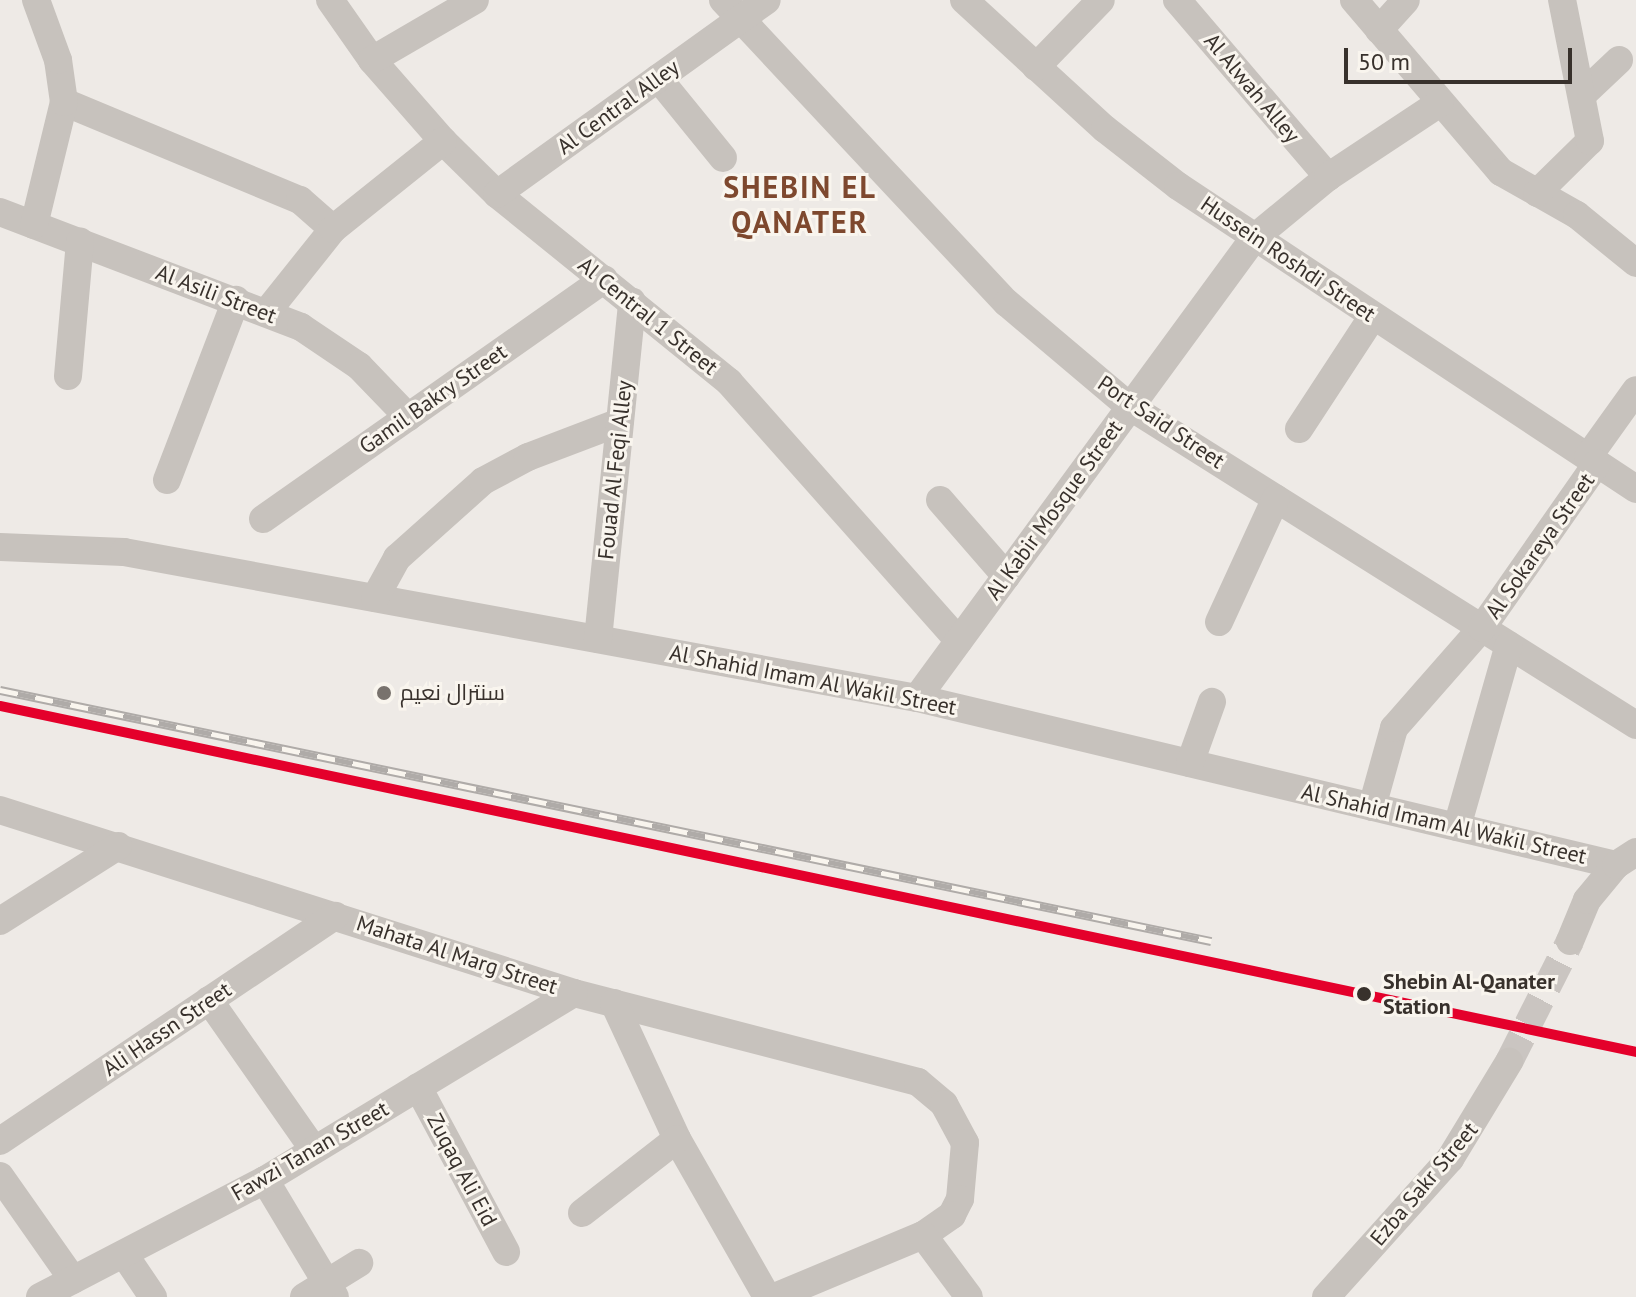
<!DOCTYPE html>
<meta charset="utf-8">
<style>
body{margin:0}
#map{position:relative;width:1636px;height:1297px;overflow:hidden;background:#eeeae6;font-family:"PT Sans",Cairo,sans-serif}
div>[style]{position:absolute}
.street-tunnel>*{height:28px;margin-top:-14px;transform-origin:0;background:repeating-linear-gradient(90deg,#cac5c1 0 28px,transparent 0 42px)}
.street>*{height:28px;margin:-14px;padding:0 14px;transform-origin:14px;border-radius:14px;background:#c7c2bd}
.rail>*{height:9px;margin-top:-4.5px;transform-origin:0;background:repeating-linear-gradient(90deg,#f9f5ee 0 18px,#afaba8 0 36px);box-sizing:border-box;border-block:2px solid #afaba8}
.rail-1>*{height:10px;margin:-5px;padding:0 5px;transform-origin:5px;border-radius:5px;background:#e4002b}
.dots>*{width:22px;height:22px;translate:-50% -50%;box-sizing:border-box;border:4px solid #f9f5ee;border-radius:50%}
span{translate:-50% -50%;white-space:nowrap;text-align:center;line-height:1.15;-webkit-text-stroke:6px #f9f5ee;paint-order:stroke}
.street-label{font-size:22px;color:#38312c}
.poi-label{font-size:22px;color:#38312c}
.left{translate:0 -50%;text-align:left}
.stop-label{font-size:22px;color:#38312c;font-weight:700}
.district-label{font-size:30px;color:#7e482e;font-weight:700;letter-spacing:2px}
.scale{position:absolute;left:1344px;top:48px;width:228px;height:36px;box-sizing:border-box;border:4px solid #38312c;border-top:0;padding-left:10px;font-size:24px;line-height:28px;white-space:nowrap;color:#38312c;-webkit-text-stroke:6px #f9f5ee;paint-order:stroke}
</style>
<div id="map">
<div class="street-tunnel">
<div style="left:1509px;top:1062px;width:136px;rotate:-63.2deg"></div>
</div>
<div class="street">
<div style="left:330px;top:0;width:73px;rotate:55deg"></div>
<div style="left:372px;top:60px;width:108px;rotate:48.8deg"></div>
<div style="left:443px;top:141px;width:76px;rotate:44.5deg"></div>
<div style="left:497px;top:194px;width:299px;rotate:39deg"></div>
<div style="left:729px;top:382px;width:346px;rotate:48.4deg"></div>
<div style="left:723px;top:0;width:415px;rotate:46.9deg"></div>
<div style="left:1007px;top:303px;width:160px;rotate:40.2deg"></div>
<div style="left:1129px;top:406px;width:599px;rotate:32.18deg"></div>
<div style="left:964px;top:0;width:191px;rotate:42.5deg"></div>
<div style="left:1105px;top:129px;width:93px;rotate:38deg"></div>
<div style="left:1178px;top:186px;width:549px;rotate:33.49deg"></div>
<div style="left:1177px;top:0;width:233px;rotate:49.5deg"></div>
<div style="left:1354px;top:0;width:226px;rotate:49.5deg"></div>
<div style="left:1501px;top:172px;width:87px;rotate:29.5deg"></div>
<div style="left:1577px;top:215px;width:76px;rotate:39.1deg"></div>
<div style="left:1379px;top:30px;width:40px;rotate:-48deg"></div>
<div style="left:372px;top:60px;width:119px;rotate:-30.2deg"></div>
<div style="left:1036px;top:67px;width:93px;rotate:-45.9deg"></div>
<div style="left:658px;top:78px;width:103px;rotate:50.9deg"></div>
<div style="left:1582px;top:95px;width:51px;rotate:-43.4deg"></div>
<div style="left:64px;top:102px;width:256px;rotate:22.6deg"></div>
<div style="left:300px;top:200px;width:44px;rotate:41.3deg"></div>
<div style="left:1537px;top:193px;width:74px;rotate:-44.5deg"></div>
<div style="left:1590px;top:141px;width:144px;rotate:-101.2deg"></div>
<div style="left:497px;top:194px;width:332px;rotate:-35.7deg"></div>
<div style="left:0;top:212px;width:322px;rotate:20.9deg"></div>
<div style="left:301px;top:327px;width:70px;rotate:33.9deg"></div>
<div style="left:359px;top:366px;width:71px;rotate:46.1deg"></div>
<div style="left:34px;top:225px;width:127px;rotate:-76.3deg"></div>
<div style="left:64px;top:102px;width:42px;rotate:-98.1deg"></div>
<div style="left:58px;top:60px;width:64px;rotate:-110.1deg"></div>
<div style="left:266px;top:313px;width:107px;rotate:-51.4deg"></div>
<div style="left:333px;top:229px;width:141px;rotate:-38.7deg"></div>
<div style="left:68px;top:376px;width:135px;rotate:-84.9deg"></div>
<div style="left:1299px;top:429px;width:135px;rotate:-56.8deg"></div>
<div style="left:1588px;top:457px;width:82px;rotate:-54.4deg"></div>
<div style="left:167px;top:480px;width:193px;rotate:-69deg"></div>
<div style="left:940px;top:500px;width:101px;rotate:49deg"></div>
<div style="left:263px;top:519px;width:417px;rotate:-35.1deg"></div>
<div style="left:0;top:547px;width:124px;rotate:2.3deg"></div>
<div style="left:124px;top:552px;width:806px;rotate:10.43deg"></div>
<div style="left:917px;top:698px;width:719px;rotate:13.44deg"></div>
<div style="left:375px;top:598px;width:46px;rotate:-61.2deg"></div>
<div style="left:397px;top:558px;width:115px;rotate:-41.8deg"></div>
<div style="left:483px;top:481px;width:51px;rotate:-28.1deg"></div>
<div style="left:528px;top:457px;width:98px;rotate:-20.8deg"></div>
<div style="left:1219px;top:622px;width:136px;rotate:-65.3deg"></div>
<div style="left:598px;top:639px;width:339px;rotate:-84.2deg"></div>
<div style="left:917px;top:698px;width:570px;rotate:-53.77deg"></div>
<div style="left:1254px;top:238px;width:96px;rotate:-39.5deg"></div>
<div style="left:1328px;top:177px;width:134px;rotate:-33.5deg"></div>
<div style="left:1190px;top:763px;width:65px;rotate:-70.2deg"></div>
<div style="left:1372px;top:807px;width:82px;rotate:-74.4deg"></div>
<div style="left:1394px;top:728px;width:133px;rotate:-48.7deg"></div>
<div style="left:1482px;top:628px;width:201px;rotate:-55.1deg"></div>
<div style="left:0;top:810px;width:602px;rotate:17.68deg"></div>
<div style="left:574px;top:993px;width:355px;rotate:14.5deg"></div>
<div style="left:918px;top:1082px;width:34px;rotate:40deg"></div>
<div style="left:944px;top:1104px;width:44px;rotate:61.7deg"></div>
<div style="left:965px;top:1143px;width:56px;rotate:95.1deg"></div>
<div style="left:960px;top:1199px;width:18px;rotate:117deg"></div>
<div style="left:952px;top:1215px;width:35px;rotate:145deg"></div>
<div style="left:923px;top:1235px;width:160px;rotate:157.3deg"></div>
<div style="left:1457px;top:827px;width:189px;rotate:-74.1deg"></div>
<div style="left:0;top:921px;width:140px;rotate:-32.4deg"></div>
<div style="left:1570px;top:941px;width:44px;rotate:-67.5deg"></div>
<div style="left:1587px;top:900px;width:45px;rotate:-50.4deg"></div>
<div style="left:1616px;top:865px;width:24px;rotate:-33deg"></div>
<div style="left:209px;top:1000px;width:183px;rotate:55deg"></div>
<div style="left:614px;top:1003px;width:150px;rotate:65.1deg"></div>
<div style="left:677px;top:1139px;width:182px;rotate:60.3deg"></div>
<div style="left:418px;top:1087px;width:187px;rotate:61.9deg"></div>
<div style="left:0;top:1141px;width:404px;rotate:-33.9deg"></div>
<div style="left:0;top:1176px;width:127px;rotate:54.9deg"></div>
<div style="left:265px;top:1180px;width:136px;rotate:59.1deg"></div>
<div style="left:582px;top:1213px;width:120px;rotate:-37.9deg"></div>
<div style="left:923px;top:1235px;width:77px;rotate:53.4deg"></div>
<div style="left:124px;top:1254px;width:52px;rotate:56deg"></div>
<div style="left:40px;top:1297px;width:254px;rotate:-27.5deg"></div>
<div style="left:265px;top:1180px;width:361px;rotate:-31.2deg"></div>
<div style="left:304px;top:1297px;width:65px;rotate:-31.7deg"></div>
<div style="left:1326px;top:1297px;width:186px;rotate:-48.1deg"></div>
<div style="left:1450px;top:1159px;width:114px;rotate:-58.7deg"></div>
</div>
<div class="rail">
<div style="left:0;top:690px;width:1237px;rotate:11.71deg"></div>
</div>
<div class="rail-1">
<div style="left:0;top:706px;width:1672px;rotate:11.94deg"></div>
</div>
<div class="dots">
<div style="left:384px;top:693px;background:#78726d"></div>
<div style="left:1364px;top:994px;background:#38312c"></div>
</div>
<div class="street-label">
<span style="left:1252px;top:88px;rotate:50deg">Al Alwah Alley</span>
<span style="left:618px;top:107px;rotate:-36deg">Al Central Alley</span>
<span style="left:1288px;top:259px;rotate:34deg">Hussein Roshdi Street</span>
<span style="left:216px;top:294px;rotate:21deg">Al Asili Street</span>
<span style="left:648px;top:316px;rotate:39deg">Al Central 1 Street</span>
<span style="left:433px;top:399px;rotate:-35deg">Gamil Bakry Street</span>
<span style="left:1161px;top:422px;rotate:34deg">Port Said Street</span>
<span style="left:615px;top:470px;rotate:-84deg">Fouad Al Feqi Alley</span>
<span style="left:1054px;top:510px;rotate:-54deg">Al Kabir Mosque Street</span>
<span style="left:1540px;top:546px;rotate:-55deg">Al Sokareya Street</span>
<span style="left:813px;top:680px;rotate:11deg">Al Shahid Imam Al Wakil Street</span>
<span style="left:1444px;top:824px;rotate:13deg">Al Shahid Imam Al Wakil Street</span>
<span style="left:457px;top:955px;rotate:18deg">Mahata Al Marg Street</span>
<span style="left:167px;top:1029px;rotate:-34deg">Ali Hassn Street</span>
<span style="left:310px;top:1151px;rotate:-30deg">Fawzi Tanan Street</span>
<span style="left:462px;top:1170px;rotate:62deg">Zuqaq Ali Eid</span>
<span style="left:1424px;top:1184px;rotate:-50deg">Ezba Sakr Street</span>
</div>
<div class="poi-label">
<span class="left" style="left:400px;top:693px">سنترال نعيم</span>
</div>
<div class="stop-label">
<span class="left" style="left:1383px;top:994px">Shebin Al-Qanater<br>Station</span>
</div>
<div class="district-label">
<span style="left:800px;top:204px">SHEBIN EL<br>QANATER</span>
</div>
<div class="scale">50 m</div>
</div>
